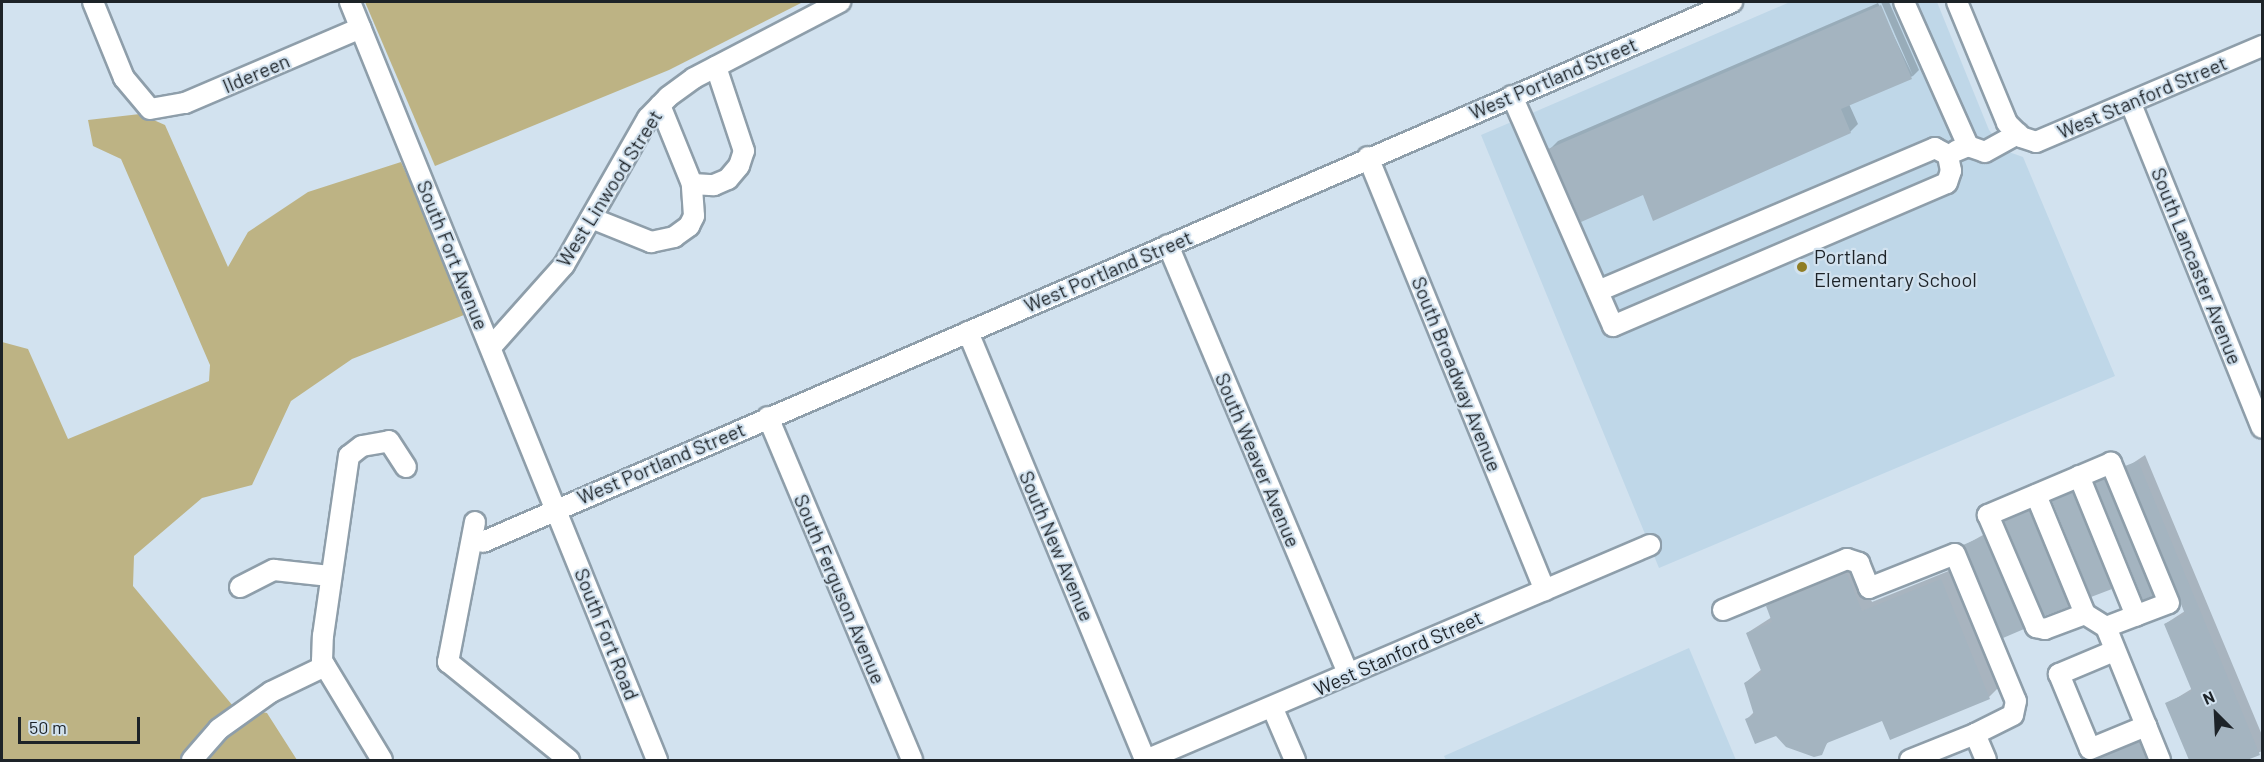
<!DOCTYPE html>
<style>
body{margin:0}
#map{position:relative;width:2264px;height:762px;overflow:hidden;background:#d2e2ef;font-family:Barlow,sans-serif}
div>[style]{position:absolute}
.built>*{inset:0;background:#bfd7e8}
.green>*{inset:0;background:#bdb384}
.shadow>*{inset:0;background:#0003}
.building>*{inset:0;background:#a4b4c0}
.roads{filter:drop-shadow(2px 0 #8e9eaa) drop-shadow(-2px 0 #8e9eaa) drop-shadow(0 2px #8e9eaa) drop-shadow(0 -2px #8e9eaa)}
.minor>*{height:20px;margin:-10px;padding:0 10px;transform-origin:10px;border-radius:10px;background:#fff}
.dots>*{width:16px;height:16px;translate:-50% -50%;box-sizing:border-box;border:3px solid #d2e2ef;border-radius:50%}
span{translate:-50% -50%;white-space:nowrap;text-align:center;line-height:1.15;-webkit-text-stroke:4.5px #d2e2ef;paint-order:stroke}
.street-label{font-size:20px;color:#1d2328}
.poi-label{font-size:20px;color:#1d2328}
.left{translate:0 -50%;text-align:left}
.frame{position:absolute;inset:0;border:3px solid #1d2328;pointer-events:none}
.north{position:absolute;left:2186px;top:684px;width:60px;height:60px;-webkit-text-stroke:4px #d2e2ef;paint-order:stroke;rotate:336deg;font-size:16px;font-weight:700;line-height:24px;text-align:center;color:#1d2328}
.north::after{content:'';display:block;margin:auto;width:21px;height:27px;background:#1d2328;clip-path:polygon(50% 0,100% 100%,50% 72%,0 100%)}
.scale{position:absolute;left:18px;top:717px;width:122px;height:27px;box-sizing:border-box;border:3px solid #1d2328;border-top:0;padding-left:8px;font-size:18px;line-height:21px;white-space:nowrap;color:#1d2328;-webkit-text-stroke:4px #d2e2ef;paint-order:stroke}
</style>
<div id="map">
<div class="built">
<div style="clip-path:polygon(1790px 2px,1937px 2px,1989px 130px,2006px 151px,2023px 157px,2115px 376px,1659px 568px,1481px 135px)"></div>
<div style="clip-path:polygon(1689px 648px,1736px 760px,1446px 760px,1444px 756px)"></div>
</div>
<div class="green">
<div style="clip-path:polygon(365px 2px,803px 2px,669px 70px,435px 166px)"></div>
<div style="clip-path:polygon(140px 114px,165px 125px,228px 267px,248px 232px,308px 192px,401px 162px,469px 313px,352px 359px,291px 401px,252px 485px,202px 498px,134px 556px,133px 586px,233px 706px,267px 713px,297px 760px,2px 760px,2px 342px,28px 349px,68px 439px,209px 381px,210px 365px,121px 159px,93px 146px,88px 120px)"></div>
</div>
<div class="shadow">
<div style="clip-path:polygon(1881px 2px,1889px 2px,1919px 70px,1913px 76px)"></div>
<div style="clip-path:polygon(1878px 3px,1913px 76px,1849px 104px,1858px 124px,1850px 132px,1643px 193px,1550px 149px,1558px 141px)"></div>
<div style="clip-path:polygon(2145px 455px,2262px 735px,2262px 751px,2244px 760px,2191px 760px,2167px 704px,2193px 688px,2165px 624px,2185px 611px,2127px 467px)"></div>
<div style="clip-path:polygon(2112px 472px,2160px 587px,2152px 595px,2097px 483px)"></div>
<div style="clip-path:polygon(2080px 486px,2119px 580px,2111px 587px,2053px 502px)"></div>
<div style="clip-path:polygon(2037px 504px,2076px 598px,2068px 606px,2006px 522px)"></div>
<div style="clip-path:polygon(1992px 530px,2030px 620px,2023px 628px,1965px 545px)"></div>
<div style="clip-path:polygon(1857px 565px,1872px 602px,1951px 570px,1999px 687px,1989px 697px,1883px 719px,1830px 740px,1817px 755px,1747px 719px,1754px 712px,1745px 683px,1762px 669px,1747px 633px,1772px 617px,1767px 606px,1777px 596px)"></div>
<div style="clip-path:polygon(2149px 733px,2160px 760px,2091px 760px,2097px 754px)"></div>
</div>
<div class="building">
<div style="clip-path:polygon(1881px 5px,1912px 79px,1841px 109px,1851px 133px,1653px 221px,1643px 195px,1581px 222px,1548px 149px)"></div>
<div style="clip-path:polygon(2138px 461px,2260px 755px,2247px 760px,2189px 760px,2165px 703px,2192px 691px,2164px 624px,2185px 614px,2125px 466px)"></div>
<div style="clip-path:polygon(2105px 479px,2153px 596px,2143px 600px,2095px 483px)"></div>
<div style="clip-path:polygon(2073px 492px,2112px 589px,2091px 597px,2052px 501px)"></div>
<div style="clip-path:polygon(2029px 511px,2069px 607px,2044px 616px,2004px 521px)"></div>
<div style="clip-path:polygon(1984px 536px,2024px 629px,2003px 638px,1963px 545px)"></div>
<div style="clip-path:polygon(1847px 574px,1862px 611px,1941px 579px,1990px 699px,1890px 740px,1882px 721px,1827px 743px,1822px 755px,1814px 757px,1786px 747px,1776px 736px,1755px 744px,1745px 719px,1754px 715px,1744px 683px,1762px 673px,1746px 633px,1772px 622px,1766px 606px)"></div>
<div style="clip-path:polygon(2139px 742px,2146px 760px,2095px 760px)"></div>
</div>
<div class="roads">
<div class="minor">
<div style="left:93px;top:2px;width:82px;rotate:67.8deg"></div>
<div style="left:124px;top:78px;width:40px;rotate:50deg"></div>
<div style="left:150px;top:109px;width:36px;rotate:-10deg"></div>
<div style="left:185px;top:103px;width:191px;rotate:-23.1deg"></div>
<div style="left:350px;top:2px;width:818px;rotate:67.95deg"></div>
<div style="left:1904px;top:2px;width:158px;rotate:66deg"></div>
<div style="left:1957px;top:2px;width:131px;rotate:67.5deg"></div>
<div style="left:2007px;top:123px;width:20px;rotate:45deg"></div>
<div style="left:2021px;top:137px;width:16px;rotate:18deg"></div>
<div style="left:2036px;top:142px;width:246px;rotate:-23deg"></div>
<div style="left:1512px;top:96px;width:251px;rotate:66.3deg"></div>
<div style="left:1613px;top:326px;width:363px;rotate:-23.2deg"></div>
<div style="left:1947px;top:183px;width:13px;rotate:-72deg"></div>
<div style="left:1951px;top:171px;width:16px;rotate:-101deg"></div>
<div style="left:1948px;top:155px;width:15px;rotate:-152deg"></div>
<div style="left:1935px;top:148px;width:366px;rotate:157deg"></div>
<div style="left:2131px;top:104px;width:349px;rotate:68deg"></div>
<div style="left:1956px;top:151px;width:13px;rotate:-23deg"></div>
<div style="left:1968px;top:146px;width:18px;rotate:19deg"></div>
<div style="left:1985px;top:152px;width:38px;rotate:-29deg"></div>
<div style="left:1368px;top:157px;width:468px;rotate:67.8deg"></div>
<div style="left:692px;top:184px;width:22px;rotate:3deg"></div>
<div style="left:714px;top:185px;width:15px;rotate:-23deg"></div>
<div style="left:728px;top:179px;width:17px;rotate:-50deg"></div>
<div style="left:739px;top:166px;width:16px;rotate:-72deg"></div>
<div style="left:744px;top:151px;width:89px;rotate:-108.4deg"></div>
<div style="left:591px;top:218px;width:65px;rotate:21.8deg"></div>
<div style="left:651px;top:242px;width:24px;rotate:-12deg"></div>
<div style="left:674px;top:237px;width:19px;rotate:-36deg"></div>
<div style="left:689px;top:226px;width:11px;rotate:-63deg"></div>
<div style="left:694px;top:216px;width:32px;rotate:-94deg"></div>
<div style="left:692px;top:184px;width:85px;rotate:-112.1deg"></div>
<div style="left:1168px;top:245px;width:465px;rotate:67.2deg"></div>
<div style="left:968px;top:332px;width:463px;rotate:67.5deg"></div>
<div style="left:491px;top:347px;width:110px;rotate:-48.3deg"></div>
<div style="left:564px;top:265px;width:169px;rotate:-60.3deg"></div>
<div style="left:648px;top:118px;width:29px;rotate:-46deg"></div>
<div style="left:668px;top:97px;width:32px;rotate:-36deg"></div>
<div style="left:694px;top:78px;width:165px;rotate:-27.5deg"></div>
<div style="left:768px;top:417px;width:372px;rotate:67.2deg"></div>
<div style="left:2079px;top:476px;width:151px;rotate:67.8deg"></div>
<div style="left:2036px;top:495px;width:129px;rotate:67.6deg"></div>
<div style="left:475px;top:522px;width:143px;rotate:100.9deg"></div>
<div style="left:448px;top:662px;width:156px;rotate:39deg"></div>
<div style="left:483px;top:542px;width:1361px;rotate:-23.38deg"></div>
<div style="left:240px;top:587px;width:38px;rotate:-27deg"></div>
<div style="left:274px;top:570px;width:56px;rotate:6.1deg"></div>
<div style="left:1723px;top:610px;width:134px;rotate:-22.4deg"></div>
<div style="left:1847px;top:559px;width:13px;rotate:18deg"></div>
<div style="left:1859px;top:563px;width:27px;rotate:68deg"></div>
<div style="left:1869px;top:588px;width:92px;rotate:-21.6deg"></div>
<div style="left:1955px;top:554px;width:159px;rotate:67.5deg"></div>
<div style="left:2016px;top:701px;width:14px;rotate:102deg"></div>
<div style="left:2013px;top:715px;width:42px;rotate:153.4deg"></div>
<div style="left:2106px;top:627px;width:67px;rotate:-20.9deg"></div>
<div style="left:2169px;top:603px;width:152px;rotate:-112.5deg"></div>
<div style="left:2111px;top:463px;width:134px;rotate:157.1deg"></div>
<div style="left:1988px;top:515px;width:122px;rotate:66.8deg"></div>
<div style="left:2036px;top:627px;width:9px;rotate:13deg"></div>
<div style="left:2045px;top:629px;width:43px;rotate:-20.6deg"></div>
<div style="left:2085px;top:614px;width:25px;rotate:32deg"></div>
<div style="left:2106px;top:627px;width:144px;rotate:67.9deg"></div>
<div style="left:2114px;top:651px;width:60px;rotate:157.3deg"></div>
<div style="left:2059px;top:674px;width:81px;rotate:67.5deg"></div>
<div style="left:2090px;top:749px;width:61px;rotate:-22.3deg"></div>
<div style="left:1273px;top:709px;width:56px;rotate:66.7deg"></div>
<div style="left:192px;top:760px;width:41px;rotate:-48.9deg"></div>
<div style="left:219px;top:729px;width:64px;rotate:-35.4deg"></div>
<div style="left:271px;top:692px;width:60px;rotate:-25.7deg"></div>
<div style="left:382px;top:760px;width:116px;rotate:-121.2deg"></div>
<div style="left:322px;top:661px;width:25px;rotate:-88deg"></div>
<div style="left:323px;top:636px;width:182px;rotate:-81.8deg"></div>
<div style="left:349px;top:456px;width:16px;rotate:-38deg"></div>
<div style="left:362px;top:446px;width:27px;rotate:-10deg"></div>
<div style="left:389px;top:441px;width:31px;rotate:57deg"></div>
<div style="left:1146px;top:760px;width:548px;rotate:-23.1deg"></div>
<div style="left:1910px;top:760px;width:70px;rotate:-21.8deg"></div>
<div style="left:1975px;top:734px;width:28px;rotate:67deg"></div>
</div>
</div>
<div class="dots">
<div style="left:1802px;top:267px;background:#907d24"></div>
</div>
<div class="street-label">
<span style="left:256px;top:73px;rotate:-23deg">Ildereen</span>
<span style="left:1553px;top:78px;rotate:-23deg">West Portland Street</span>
<span style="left:2142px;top:97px;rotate:-23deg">West Stanford Street</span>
<span style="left:609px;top:188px;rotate:-58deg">West Linwood Street</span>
<span style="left:453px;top:255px;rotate:68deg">South Fort Avenue</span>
<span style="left:2197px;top:266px;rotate:68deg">South Lancaster Avenue</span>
<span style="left:1108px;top:271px;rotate:-23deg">West Portland Street</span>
<span style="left:1457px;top:374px;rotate:68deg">South Broadway Avenue</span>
<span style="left:1258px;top:460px;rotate:67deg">South Weaver Avenue</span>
<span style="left:661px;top:463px;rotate:-23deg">West Portland Street</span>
<span style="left:1057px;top:546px;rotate:67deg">South New Avenue</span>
<span style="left:840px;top:589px;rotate:67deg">South Ferguson Avenue</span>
<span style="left:607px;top:634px;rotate:68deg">South Fort Road</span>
<span style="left:1398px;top:653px;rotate:-24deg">West Stanford Street</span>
</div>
<div class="poi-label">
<span class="left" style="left:1814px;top:268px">Portland<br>Elementary School</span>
</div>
<div class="frame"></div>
<div class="north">N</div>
<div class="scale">50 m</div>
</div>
